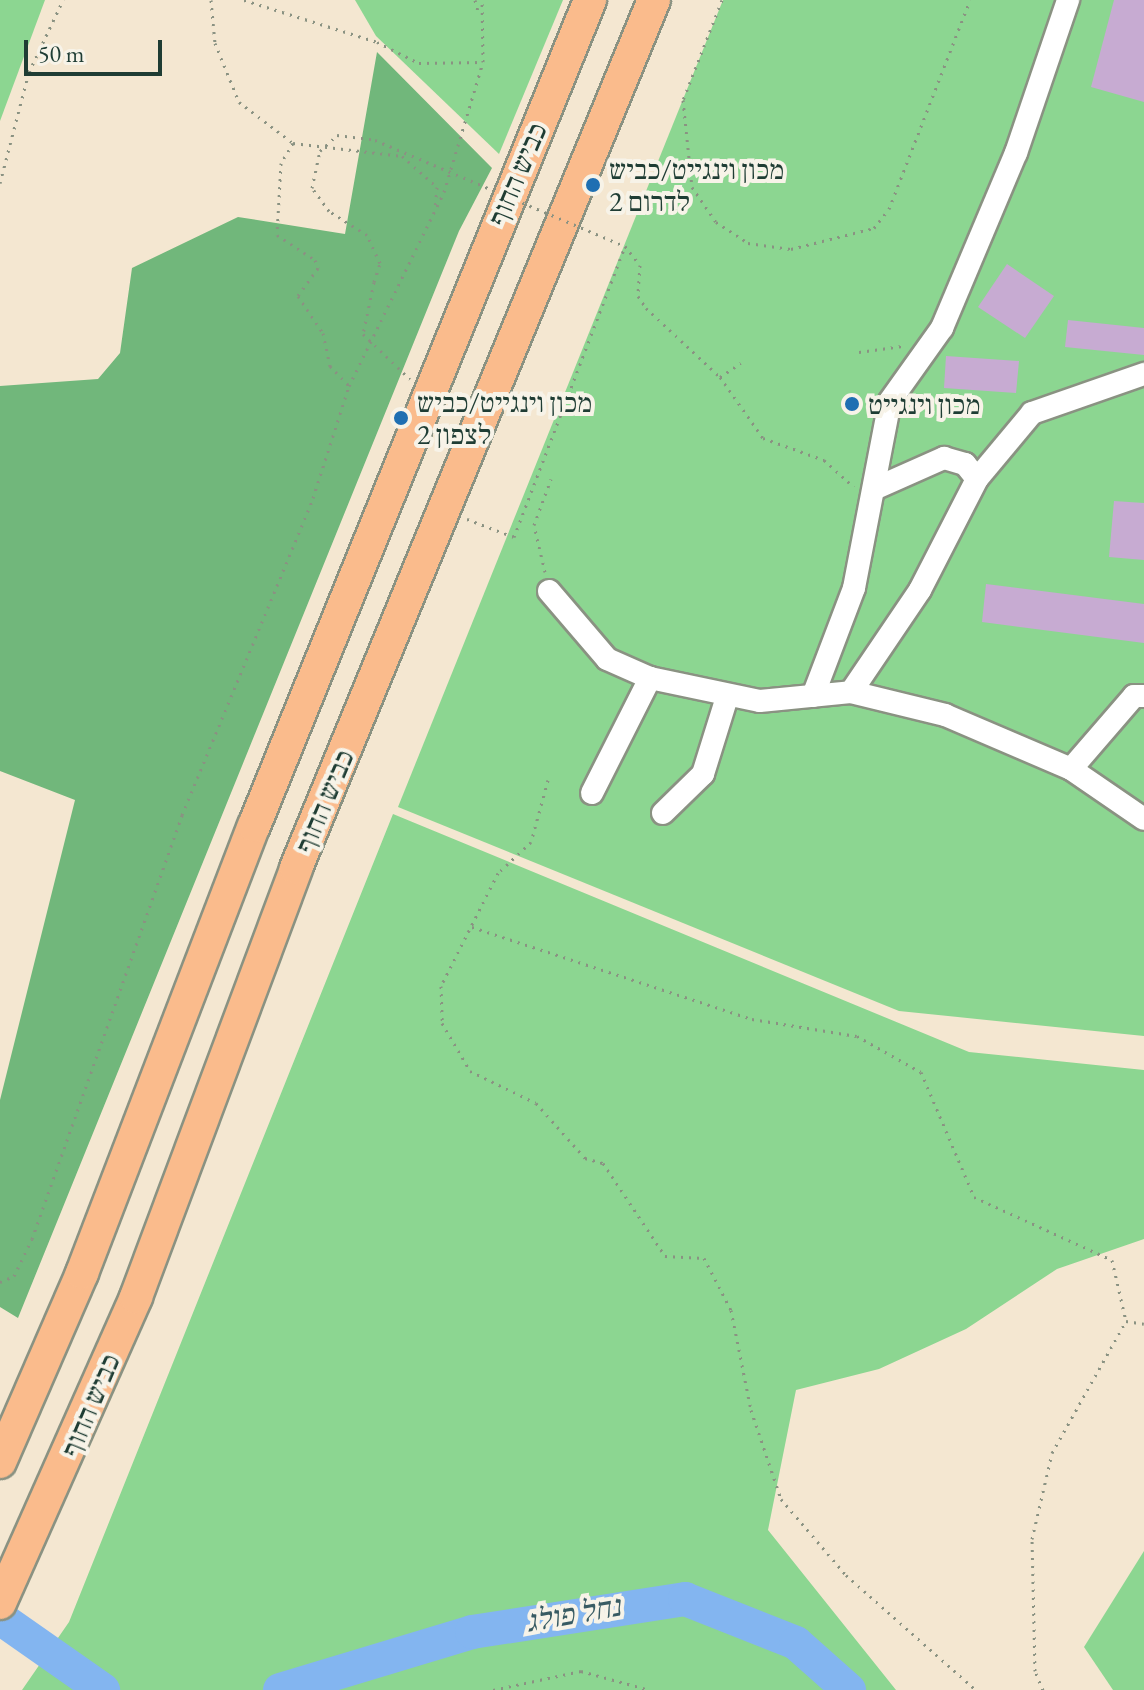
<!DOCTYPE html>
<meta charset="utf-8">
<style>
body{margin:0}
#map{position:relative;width:1144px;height:1690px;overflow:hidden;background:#f4e7d1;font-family:"EB Garamond","Frank Ruhl Libre",serif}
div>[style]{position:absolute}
.green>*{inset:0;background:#8cd691}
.forest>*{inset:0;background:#71b77b}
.river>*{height:34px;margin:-17px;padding:0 17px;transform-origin:17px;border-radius:17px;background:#83b5f0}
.building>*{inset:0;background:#c7abd2}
.path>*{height:3px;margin-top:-1.5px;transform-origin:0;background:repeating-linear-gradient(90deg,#8a9282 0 2px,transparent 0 8px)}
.roads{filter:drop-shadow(2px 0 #8a9282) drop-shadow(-2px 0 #8a9282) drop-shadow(0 2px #8a9282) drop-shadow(0 -2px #8a9282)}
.minor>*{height:22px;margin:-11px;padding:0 11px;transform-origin:11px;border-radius:11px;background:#fff}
.highway>*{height:32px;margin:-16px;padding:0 16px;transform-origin:16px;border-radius:16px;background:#fabb8c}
.path-bridge>*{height:3px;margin-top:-1.5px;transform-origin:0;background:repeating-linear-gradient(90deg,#8a9282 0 2px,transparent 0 8px)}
.dots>*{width:22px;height:22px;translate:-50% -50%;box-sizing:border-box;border:4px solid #f7f3e8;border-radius:50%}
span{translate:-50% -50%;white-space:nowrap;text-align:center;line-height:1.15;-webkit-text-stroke:8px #f7f3e8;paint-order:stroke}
.poi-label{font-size:28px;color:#1f3d34}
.left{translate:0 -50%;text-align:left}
.street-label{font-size:28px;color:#1f3d34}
.water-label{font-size:30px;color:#385b63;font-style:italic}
.scale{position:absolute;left:24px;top:40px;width:138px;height:36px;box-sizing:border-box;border:4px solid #1f3d34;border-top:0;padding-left:10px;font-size:24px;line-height:28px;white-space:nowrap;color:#1f3d34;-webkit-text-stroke:6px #f7f3e8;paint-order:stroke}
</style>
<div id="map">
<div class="green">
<div style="clip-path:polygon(0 0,45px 0,0 121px)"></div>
<div style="clip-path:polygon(355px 0,563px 0,499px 154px,376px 36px)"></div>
<div style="clip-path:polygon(723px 0,1144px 0,1144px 1036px,899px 1011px,398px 807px)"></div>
<div style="clip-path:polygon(393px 814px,969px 1052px,1144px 1070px,1144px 1239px,1057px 1269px,966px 1329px,879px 1369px,796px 1390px,768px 1530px,896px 1690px,22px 1690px,69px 1622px)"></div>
<div style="clip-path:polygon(1144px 1551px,1144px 1690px,1113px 1690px,1084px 1647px)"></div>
</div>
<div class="forest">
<div style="clip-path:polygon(377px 52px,492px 168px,459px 231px,18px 1318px,0 1307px,0 1100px,75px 800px,0 771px,0 386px,98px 379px,120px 353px,132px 268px,238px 217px,345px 234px)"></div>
</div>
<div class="river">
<div style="left:0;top:1618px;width:126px;rotate:35deg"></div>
<div style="left:280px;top:1690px;width:201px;rotate:-16.8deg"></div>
<div style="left:472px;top:1632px;width:216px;rotate:-8.8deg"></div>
<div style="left:685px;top:1599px;width:119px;rotate:21.6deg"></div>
<div style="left:796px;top:1643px;width:71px;rotate:41.6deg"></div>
</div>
<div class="building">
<div style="clip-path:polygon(1114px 0,1144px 0,1144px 102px,1091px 87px)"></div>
<div style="clip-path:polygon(1007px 264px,1054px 296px,1025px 338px,978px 307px)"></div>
<div style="clip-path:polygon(1068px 320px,1144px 328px,1144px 355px,1065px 347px)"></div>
<div style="clip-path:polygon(946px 356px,1019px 361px,1016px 393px,944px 388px)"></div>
<div style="clip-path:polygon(1114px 501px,1144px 503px,1144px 560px,1109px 557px)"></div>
<div style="clip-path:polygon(986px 584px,1144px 604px,1144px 643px,982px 622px)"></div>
</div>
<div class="path">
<div style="left:211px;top:0;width:43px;rotate:84.7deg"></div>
<div style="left:215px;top:43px;width:64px;rotate:67.9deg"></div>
<div style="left:239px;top:102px;width:68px;rotate:37.2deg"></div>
<div style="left:293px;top:143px;width:23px;rotate:121deg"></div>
<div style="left:281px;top:163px;width:72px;rotate:93.2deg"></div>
<div style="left:277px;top:235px;width:45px;rotate:33.3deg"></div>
<div style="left:315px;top:260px;width:9px;rotate:69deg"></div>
<div style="left:318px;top:268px;width:34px;rotate:126deg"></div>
<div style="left:298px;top:296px;width:45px;rotate:56deg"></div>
<div style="left:323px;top:333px;width:34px;rotate:78deg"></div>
<div style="left:330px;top:366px;width:28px;rotate:46deg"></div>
<div style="left:244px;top:0;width:139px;rotate:17.5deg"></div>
<div style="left:377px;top:42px;width:47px;rotate:26.6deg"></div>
<div style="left:419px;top:63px;width:64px;rotate:-0.9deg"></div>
<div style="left:475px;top:0;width:11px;rotate:75deg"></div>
<div style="left:722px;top:0;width:107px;rotate:111.3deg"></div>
<div style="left:683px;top:100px;width:87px;rotate:84.1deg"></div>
<div style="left:692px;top:187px;width:42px;rotate:55.6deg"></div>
<div style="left:716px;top:222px;width:38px;rotate:33deg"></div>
<div style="left:748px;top:243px;width:43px;rotate:7.9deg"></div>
<div style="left:791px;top:249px;width:86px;rotate:-14.2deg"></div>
<div style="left:874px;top:228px;width:24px;rotate:-52deg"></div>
<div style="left:889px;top:209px;width:224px;rotate:-68.8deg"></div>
<div style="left:293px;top:143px;width:110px;rotate:6.8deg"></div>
<div style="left:402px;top:156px;width:47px;rotate:41.5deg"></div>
<div style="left:437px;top:187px;width:22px;rotate:95deg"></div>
<div style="left:0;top:183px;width:115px;rotate:-75.4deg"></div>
<div style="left:29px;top:72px;width:80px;rotate:-64.7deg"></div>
<div style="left:374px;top:282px;width:53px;rotate:101.9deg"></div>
<div style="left:363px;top:334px;width:65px;rotate:43.8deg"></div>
<div style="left:859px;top:352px;width:44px;rotate:-7.8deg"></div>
<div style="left:720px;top:377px;width:75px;rotate:54.8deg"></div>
<div style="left:763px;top:438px;width:65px;rotate:19.8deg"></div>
<div style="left:824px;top:460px;width:40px;rotate:42deg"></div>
<div style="left:467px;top:519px;width:50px;rotate:21deg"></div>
<div style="left:514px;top:537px;width:311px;rotate:-69.1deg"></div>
<div style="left:625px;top:246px;width:24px;rotate:52deg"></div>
<div style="left:640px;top:265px;width:31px;rotate:94deg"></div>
<div style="left:638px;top:296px;width:14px;rotate:56deg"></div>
<div style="left:646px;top:308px;width:101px;rotate:43deg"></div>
<div style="left:720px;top:377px;width:25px;rotate:-34deg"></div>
<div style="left:545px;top:572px;width:48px;rotate:-103.2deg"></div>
<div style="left:534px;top:525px;width:49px;rotate:-69.7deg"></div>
<div style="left:548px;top:780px;width:64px;rotate:105.3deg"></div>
<div style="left:531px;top:842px;width:45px;rotate:136.8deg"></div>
<div style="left:498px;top:873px;width:127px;rotate:116.8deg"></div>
<div style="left:441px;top:986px;width:37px;rotate:88deg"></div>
<div style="left:442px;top:1023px;width:56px;rotate:59.7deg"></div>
<div style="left:470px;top:1071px;width:73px;rotate:25.9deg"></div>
<div style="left:536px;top:1103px;width:74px;rotate:48.3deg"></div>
<div style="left:585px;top:1158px;width:19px;rotate:16deg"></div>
<div style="left:603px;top:1163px;width:112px;rotate:56.3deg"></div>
<div style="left:665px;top:1256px;width:39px;rotate:3deg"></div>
<div style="left:704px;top:1258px;width:59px;rotate:62.6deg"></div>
<div style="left:731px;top:1310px;width:102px;rotate:78.7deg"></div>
<div style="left:751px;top:1410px;width:94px;rotate:71.4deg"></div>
<div style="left:781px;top:1499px;width:100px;rotate:49.5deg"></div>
<div style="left:846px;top:1575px;width:174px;rotate:41.5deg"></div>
<div style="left:472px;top:927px;width:295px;rotate:18.2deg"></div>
<div style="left:752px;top:1019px;width:106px;rotate:9.2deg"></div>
<div style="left:857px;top:1036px;width:73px;rotate:29.4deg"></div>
<div style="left:921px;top:1072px;width:136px;rotate:67deg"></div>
<div style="left:974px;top:1197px;width:152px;rotate:24.5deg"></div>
<div style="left:1112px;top:1260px;width:63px;rotate:77.1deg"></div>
<div style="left:1126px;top:1321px;width:18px;rotate:9deg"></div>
<div style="left:0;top:1282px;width:15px;rotate:-23deg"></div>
<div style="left:14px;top:1276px;width:41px;rotate:-64.1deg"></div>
<div style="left:32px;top:1239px;width:450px;rotate:-70.5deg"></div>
<div style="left:182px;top:815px;width:343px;rotate:-67.5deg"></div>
<div style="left:313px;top:498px;width:118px;rotate:-72.2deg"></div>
<div style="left:349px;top:386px;width:216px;rotate:-63.9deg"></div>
<div style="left:444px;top:192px;width:136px;rotate:-73.3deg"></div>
<div style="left:483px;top:62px;width:62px;rotate:-90.9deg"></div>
<div style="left:493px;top:1690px;width:90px;rotate:-12.2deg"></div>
<div style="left:581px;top:1671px;width:72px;rotate:15.4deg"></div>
<div style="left:1043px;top:1690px;width:21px;rotate:-113deg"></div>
<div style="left:1035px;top:1671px;width:132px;rotate:-91.3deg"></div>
<div style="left:1032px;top:1539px;width:88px;rotate:-76.9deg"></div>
<div style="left:1052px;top:1453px;width:151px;rotate:-60.7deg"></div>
</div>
<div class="roads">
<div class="minor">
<div style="left:874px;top:489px;width:77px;rotate:-23.9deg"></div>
<div style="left:944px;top:458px;width:22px;rotate:16deg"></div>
<div style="left:965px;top:464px;width:19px;rotate:51deg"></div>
<div style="left:549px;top:591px;width:89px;rotate:49.5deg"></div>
<div style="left:607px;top:659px;width:47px;rotate:23.8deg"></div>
<div style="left:650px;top:678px;width:112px;rotate:11.8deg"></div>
<div style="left:760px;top:701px;width:91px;rotate:-5.6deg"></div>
<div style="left:851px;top:692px;width:97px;rotate:13.7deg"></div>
<div style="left:945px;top:715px;width:137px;rotate:23.2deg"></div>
<div style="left:1071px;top:769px;width:88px;rotate:34.4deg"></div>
<div style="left:851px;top:692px;width:123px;rotate:-55.9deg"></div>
<div style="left:920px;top:590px;width:125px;rotate:-62.8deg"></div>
<div style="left:977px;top:479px;width:86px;rotate:-50.2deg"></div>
<div style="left:1032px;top:413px;width:119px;rotate:-19.2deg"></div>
<div style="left:813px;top:696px;width:116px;rotate:-69.2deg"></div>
<div style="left:854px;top:588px;width:190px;rotate:-79.1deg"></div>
<div style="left:890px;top:401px;width:90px;rotate:-54.5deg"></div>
<div style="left:942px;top:328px;width:190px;rotate:-67.1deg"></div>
<div style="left:1016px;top:153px;width:162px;rotate:-71.2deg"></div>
<div style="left:1071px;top:769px;width:96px;rotate:-49.2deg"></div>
<div style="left:1134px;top:696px;width:10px"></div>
<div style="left:592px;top:793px;width:129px;rotate:-63.2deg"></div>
<div style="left:663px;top:813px;width:56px;rotate:-44.3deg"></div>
<div style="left:703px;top:774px;width:81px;rotate:-72.7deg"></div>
</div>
<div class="highway">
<div style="left:0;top:1462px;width:206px;rotate:-66.5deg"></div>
<div style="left:82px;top:1273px;width:479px;rotate:-69deg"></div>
<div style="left:254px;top:826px;width:892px;rotate:-67.86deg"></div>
<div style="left:0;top:1603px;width:335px;rotate:-66deg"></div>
<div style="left:136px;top:1297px;width:458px;rotate:-69.5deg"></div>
<div style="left:296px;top:868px;width:939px;rotate:-67.59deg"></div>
</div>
</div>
<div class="path-bridge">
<div style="left:374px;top:282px;width:20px;rotate:-72deg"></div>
<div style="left:380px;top:263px;width:31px;rotate:-115deg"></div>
<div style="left:367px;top:235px;width:45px;rotate:-147.7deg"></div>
<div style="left:329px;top:211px;width:29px;rotate:-126deg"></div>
<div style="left:312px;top:188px;width:38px;rotate:-78deg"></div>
<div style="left:320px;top:151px;width:23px;rotate:-43deg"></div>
<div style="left:337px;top:135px;width:38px;rotate:7deg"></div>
<div style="left:375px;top:140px;width:272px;rotate:23deg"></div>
</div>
<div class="dots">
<div style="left:593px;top:185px;background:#1f6fb2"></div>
<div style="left:852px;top:404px;background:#1f6fb2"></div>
<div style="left:401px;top:418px;background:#1f6fb2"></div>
</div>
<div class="poi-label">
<span class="left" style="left:609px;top:185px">מכון וינגייט/כביש<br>2 לדרום</span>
<span class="left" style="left:417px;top:418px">מכון וינגייט/כביש<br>2 לצפון</span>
<span class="left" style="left:868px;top:404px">מכון וינגייט</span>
</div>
<div class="street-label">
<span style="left:517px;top:174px;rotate:-67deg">כביש החוף</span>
<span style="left:324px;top:801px;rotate:-67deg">כביש החוף</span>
<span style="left:90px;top:1405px;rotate:-67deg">כביש החוף</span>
</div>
<div class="water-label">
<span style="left:573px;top:1614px;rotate:-10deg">נחל פולג</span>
</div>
<div class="scale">50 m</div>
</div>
